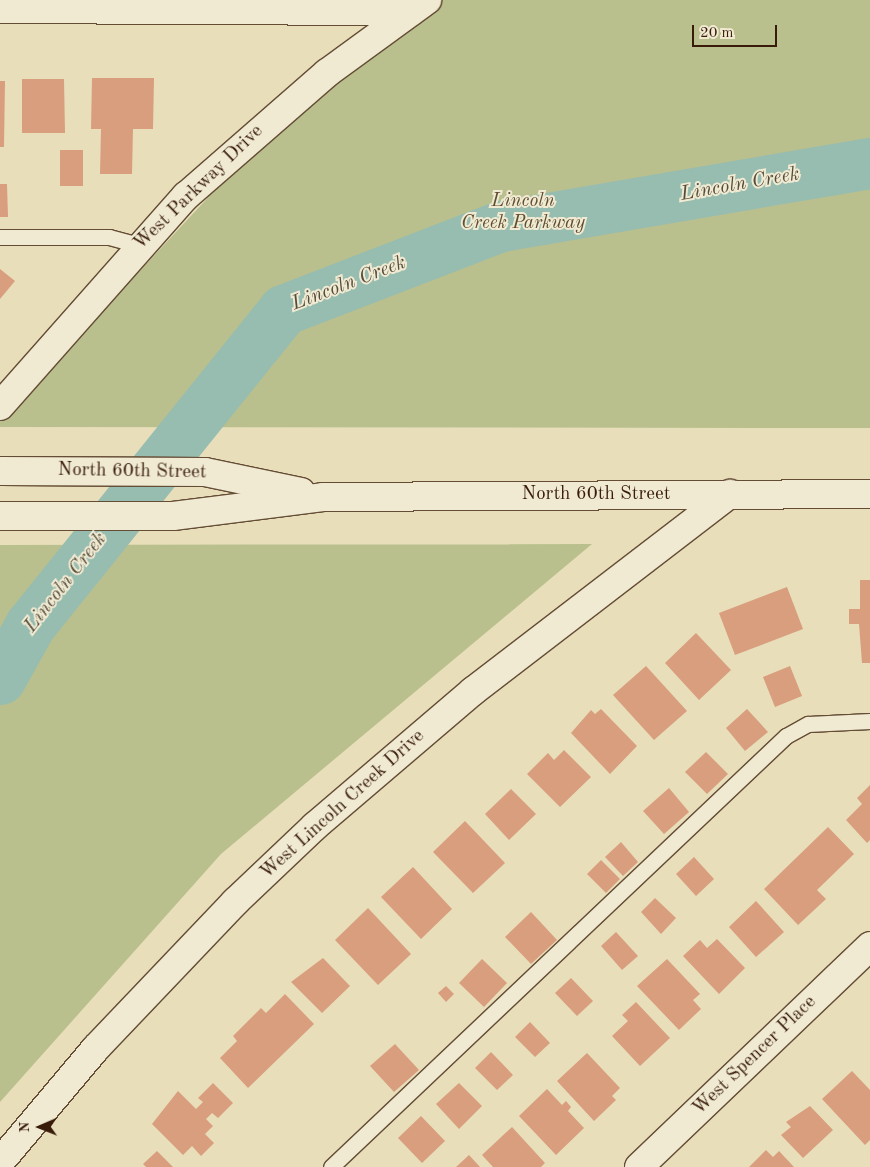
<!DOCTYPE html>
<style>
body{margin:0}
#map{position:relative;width:870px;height:1167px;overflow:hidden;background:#e8deba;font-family:"Old Standard TT",serif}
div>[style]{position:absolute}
.green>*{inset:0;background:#b9c08d}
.river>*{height:51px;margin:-25.5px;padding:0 25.5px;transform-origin:25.5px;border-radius:25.5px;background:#97bcb0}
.building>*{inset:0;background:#d99e7e}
.roads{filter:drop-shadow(1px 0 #644c35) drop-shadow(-1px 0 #644c35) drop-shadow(0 1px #644c35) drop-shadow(0 -1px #644c35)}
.service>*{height:15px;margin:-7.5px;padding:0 7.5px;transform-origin:7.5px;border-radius:7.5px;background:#f0ead2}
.minor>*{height:28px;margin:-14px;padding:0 14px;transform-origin:14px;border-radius:14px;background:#f0ead2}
.secondary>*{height:28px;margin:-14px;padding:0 14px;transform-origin:14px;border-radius:14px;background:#f0ead2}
span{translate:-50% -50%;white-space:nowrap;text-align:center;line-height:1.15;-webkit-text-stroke:4px #f0ead2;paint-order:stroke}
.street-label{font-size:19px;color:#381b09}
.park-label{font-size:19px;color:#5f4d31;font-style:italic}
.water-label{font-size:20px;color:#544b3b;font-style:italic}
.north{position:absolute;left:15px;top:1102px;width:50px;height:50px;-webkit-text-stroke:4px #f0ead2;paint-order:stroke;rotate:269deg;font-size:14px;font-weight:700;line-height:20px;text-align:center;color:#381b09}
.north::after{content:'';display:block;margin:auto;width:18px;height:22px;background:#381b09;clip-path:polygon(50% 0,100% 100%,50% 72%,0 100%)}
.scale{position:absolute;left:692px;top:25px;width:85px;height:22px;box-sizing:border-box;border:2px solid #381b09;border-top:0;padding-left:6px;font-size:15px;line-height:18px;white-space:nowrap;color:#381b09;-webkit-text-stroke:4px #f0ead2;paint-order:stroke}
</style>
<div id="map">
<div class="green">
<div style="clip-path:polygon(428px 0,870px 0,870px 428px,0 427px,0 421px,296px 103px)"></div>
<div style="clip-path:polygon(592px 544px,221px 854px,0 1102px,0 545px)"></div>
</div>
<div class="river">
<div style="left:0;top:679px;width:62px;rotate:-60.9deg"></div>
<div style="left:30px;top:625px;width:404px;rotate:-51.2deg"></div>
<div style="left:283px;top:310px;width:234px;rotate:-21.1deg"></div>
<div style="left:501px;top:226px;width:374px;rotate:-9.7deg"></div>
</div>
<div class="building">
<div style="clip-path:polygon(92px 78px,154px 78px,153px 129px,133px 129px,132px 174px,100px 174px,101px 129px,91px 129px)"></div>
<div style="clip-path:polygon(22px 79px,64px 79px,65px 133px,22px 133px)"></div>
<div style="clip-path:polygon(0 81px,5px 81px,4px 147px,0 147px)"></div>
<div style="clip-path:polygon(60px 150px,83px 150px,83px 186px,60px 186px)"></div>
<div style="clip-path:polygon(0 184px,7px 184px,8px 217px,0 217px)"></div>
<div style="clip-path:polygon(0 269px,15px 281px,0 299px)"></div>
<div style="clip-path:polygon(860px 580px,870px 580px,870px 663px,862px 663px,859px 624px,849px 624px,849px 609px,860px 609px)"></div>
<div style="clip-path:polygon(787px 587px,803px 629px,735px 655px,719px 613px)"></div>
<div style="clip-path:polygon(696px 633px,731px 670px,699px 700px,665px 663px)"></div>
<div style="clip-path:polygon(646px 666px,687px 711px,654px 740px,613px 695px)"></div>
<div style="clip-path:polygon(790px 666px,802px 696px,775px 707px,763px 677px)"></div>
<div style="clip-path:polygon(601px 709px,637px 746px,610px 774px,571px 733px,591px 710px,595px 714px)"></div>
<div style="clip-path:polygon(747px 709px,768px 732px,745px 751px,726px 728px)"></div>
<div style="clip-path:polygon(564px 750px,591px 777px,560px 807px,527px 774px,548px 753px,554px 760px)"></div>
<div style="clip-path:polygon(706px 752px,728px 774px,707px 794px,685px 772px)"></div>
<div style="clip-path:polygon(870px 785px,870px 840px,867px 843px,846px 820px,862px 804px,857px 798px)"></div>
<div style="clip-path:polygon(669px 788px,689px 812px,664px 834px,643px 811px)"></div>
<div style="clip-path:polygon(511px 789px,536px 814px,509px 840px,485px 814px)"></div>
<div style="clip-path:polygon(465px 821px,505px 863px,473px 893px,433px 852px)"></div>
<div style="clip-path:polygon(828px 827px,854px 854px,817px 890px,826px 899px,798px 925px,764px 889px)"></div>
<div style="clip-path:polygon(621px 842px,638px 862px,623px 876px,605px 857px)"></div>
<div style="clip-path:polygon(694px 857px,714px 879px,696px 896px,676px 874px)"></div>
<div style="clip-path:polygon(601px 860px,620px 879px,606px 893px,587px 874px)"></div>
<div style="clip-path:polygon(413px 867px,452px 909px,421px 939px,381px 897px)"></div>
<div style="clip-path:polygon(655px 898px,676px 918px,661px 934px,641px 912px)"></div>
<div style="clip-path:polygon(756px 901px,784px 932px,756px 957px,729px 927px)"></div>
<div style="clip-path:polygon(368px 908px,411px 954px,378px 985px,335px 940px)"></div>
<div style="clip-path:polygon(531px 912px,557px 940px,531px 964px,505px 937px)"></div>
<div style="clip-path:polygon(616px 932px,638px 956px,622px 970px,601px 946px)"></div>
<div style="clip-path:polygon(717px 939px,745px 968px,719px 994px,683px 956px,700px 940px,707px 948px)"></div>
<div style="clip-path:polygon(323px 958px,350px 986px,322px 1013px,291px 982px)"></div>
<div style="clip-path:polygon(482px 959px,507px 983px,484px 1007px,459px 983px)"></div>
<div style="clip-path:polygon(667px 959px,700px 994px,693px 1000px,701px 1009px,679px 1030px,637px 986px)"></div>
<div style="clip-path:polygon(571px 978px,593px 1001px,577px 1016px,555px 993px)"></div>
<div style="clip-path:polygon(446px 986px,454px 994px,446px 1002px,438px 993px)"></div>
<div style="clip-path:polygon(285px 994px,314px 1024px,248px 1088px,220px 1058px,237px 1041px,233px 1036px,261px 1008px,266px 1013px)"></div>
<div style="clip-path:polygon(636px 1002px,670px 1038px,640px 1066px,612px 1036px,628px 1021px,622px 1015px)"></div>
<div style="clip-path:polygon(530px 1022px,550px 1043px,535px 1057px,515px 1037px)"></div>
<div style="clip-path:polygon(395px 1044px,419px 1070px,394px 1092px,370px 1066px)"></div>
<div style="clip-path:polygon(491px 1052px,513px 1075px,497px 1090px,475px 1068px)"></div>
<div style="clip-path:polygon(587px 1053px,620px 1088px,612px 1096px,616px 1100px,594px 1121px,557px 1081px)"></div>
<div style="clip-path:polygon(852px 1071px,870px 1090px,870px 1140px,865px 1145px,822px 1099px)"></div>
<div style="clip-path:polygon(213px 1083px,233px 1103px,218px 1118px,212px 1113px,206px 1119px,213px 1126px,205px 1134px,214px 1143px,201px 1156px,192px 1146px,183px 1155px,152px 1124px,178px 1091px,196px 1109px,203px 1102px,198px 1098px)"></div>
<div style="clip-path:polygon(459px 1083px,482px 1106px,459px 1129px,436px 1104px)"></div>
<div style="clip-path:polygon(547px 1089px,562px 1105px,566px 1101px,571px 1107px,568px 1111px,584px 1128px,556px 1155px,519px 1116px)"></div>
<div style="clip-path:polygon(810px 1106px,833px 1130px,803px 1158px,781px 1135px,791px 1127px,786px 1122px)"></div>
<div style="clip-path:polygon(421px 1116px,445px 1141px,422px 1163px,398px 1138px)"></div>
<div style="clip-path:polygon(512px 1127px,545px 1163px,541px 1167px,493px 1167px,482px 1155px)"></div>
<div style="clip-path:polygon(766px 1150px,773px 1157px,779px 1151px,794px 1167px,749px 1167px)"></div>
<div style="clip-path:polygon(157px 1151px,173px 1167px,146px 1167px,143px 1164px)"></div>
<div style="clip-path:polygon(469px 1155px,480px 1167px,456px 1167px)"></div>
</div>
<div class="roads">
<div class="service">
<div style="left:0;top:237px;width:109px"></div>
<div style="left:109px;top:237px;width:31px;rotate:15deg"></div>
<div style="left:331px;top:1167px;width:627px;rotate:-43.45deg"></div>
<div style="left:786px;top:736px;width:25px;rotate:-29deg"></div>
<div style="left:808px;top:724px;width:62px;rotate:-2.8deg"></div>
</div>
<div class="minor">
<div style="left:0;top:9px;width:411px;rotate:0.3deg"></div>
<div style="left:0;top:406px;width:281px;rotate:-48.5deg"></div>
<div style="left:186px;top:196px;width:187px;rotate:-41.1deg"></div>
<div style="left:327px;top:73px;width:124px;rotate:-36.1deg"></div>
<div style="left:0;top:1162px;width:149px;rotate:-49.9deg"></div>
<div style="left:96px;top:1048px;width:202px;rotate:-46.4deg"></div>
<div style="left:235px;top:902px;width:110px;rotate:-43.5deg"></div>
<div style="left:315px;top:826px;width:208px;rotate:-40.5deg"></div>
<div style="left:473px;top:691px;width:324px;rotate:-37.5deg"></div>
<div style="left:639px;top:1167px;width:320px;rotate:-43.7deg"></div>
</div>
<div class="secondary">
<div style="left:0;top:471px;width:205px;rotate:0.3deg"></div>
<div style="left:205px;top:472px;width:98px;rotate:11.8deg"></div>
<div style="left:0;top:516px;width:173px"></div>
<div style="left:173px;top:516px;width:151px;rotate:-7.2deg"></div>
<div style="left:323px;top:497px;width:547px;rotate:-0.31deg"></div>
</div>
</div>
<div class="street-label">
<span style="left:199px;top:188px;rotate:-44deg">West Parkway Drive</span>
<span style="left:132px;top:472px;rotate:1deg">North 60th Street</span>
<span style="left:596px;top:495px">North 60th Street</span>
<span style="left:343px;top:805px;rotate:-42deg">West Lincoln Creek Drive</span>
<span style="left:755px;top:1056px;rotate:-44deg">West Spencer Place</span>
</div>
<div class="park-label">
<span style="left:523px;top:213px">Lincoln<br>Creek Parkway</span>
</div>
<div class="water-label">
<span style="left:740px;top:185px;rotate:-10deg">Lincoln Creek</span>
<span style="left:349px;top:284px;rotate:-21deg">Lincoln Creek</span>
<span style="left:66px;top:583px;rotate:-52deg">Lincoln Creek</span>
</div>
<div class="north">N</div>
<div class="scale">20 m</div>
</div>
